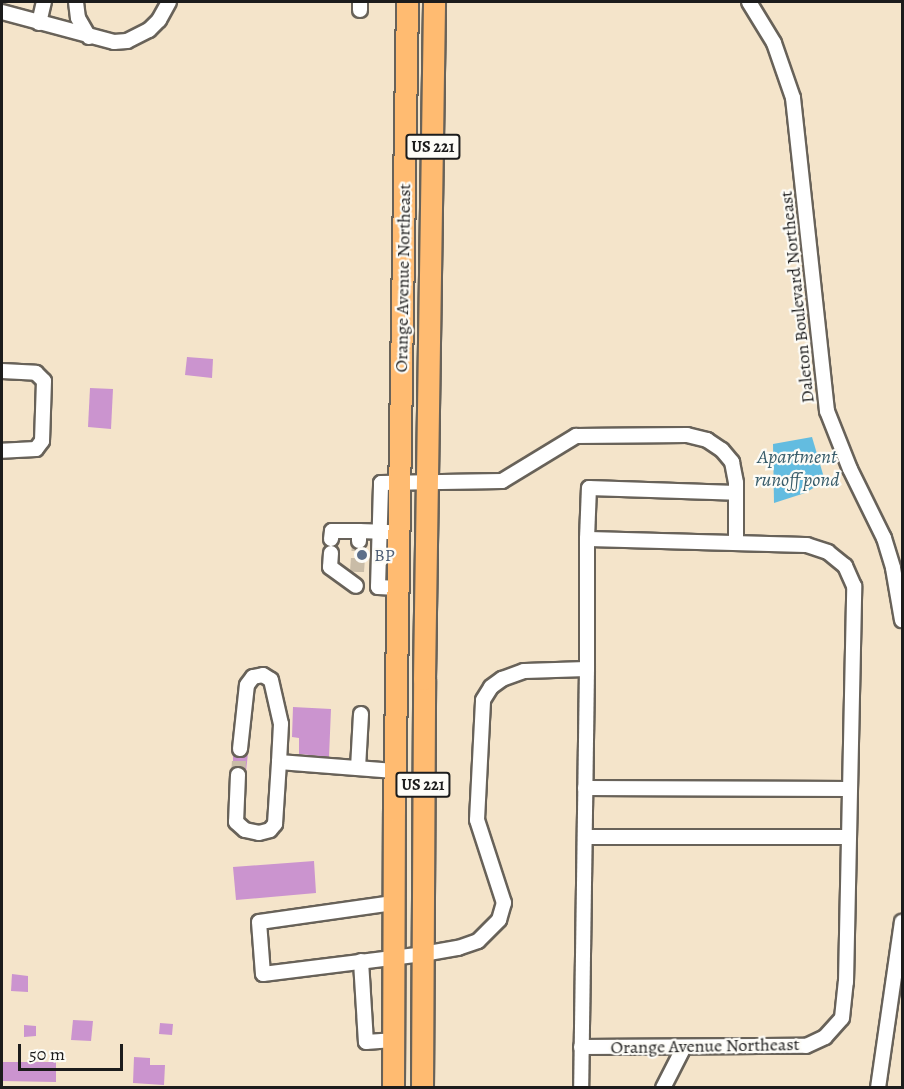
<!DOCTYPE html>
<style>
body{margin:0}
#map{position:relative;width:904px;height:1089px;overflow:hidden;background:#f4e4ca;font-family:Alegreya,serif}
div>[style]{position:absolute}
.water>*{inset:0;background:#63bce0}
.building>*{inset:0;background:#cb94cf}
.minor-tunnel>*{height:14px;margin-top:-7px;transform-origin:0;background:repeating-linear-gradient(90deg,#c9bca7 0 14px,transparent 0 21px)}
.roads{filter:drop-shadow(2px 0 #686259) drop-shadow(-2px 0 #686259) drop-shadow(0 2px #686259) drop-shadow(0 -2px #686259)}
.minor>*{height:14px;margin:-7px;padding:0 7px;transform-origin:7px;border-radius:7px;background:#fff}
.highway>*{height:21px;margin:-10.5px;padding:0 10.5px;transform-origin:10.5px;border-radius:10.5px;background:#ffbb71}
.dots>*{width:16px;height:16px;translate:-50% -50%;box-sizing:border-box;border:3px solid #fdfcf7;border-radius:50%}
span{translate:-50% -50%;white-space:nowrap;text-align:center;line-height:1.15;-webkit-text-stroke:4.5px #fdfcf7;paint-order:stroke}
.shield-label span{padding:2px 4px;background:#fdfcf7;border:2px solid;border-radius:4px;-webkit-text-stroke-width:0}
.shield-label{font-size:16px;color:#1c1c1c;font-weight:700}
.street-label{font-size:18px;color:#1c1c1c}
.service-label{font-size:18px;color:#4e5e75}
.left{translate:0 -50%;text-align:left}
.water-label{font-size:20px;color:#385c6a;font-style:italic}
.frame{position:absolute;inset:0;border:3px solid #1c1c1c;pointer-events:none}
.scale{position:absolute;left:18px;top:1044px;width:105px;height:27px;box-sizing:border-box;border:3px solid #1c1c1c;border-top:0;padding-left:8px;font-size:18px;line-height:21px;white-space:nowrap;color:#1c1c1c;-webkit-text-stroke:4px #fdfcf7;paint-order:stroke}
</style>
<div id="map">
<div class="water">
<div style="clip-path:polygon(812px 437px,825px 481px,805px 493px,774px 503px,773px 444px)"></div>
</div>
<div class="building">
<div style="clip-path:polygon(187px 357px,213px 359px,212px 378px,185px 375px)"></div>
<div style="clip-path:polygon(90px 388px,113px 389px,111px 429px,88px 427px)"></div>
<div style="clip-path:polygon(293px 707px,331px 709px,329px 757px,299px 754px,299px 738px,292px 737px)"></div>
<div style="clip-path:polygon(248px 753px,246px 772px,239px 766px,233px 768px,233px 755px,240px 758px)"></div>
<div style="clip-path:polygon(314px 861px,316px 893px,236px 900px,233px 867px)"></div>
<div style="clip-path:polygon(12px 974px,28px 976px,28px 992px,11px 991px)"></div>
<div style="clip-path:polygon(73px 1020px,93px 1021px,91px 1041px,71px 1040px)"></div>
<div style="clip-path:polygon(160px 1023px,173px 1024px,172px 1035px,159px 1034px)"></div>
<div style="clip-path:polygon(24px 1025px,36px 1026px,36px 1036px,24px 1037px)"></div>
<div style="clip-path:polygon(134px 1057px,150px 1058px,150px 1065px,165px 1065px,164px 1085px,133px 1083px)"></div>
<div style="clip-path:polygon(2px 1062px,56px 1062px,56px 1082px,2px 1081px)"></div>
</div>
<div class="minor-tunnel">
<div style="left:357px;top:572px;width:31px;rotate:-86deg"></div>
<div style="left:238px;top:775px;width:26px;rotate:-86deg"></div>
</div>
<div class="roads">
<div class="minor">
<div style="left:76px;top:2px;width:16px;rotate:83deg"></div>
<div style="left:78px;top:18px;width:22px;rotate:60deg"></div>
<div style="left:360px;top:2px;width:8px;rotate:90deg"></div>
<div style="left:749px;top:2px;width:48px;rotate:58.6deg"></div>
<div style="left:774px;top:43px;width:58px;rotate:70.9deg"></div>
<div style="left:793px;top:98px;width:315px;rotate:83.8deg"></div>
<div style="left:827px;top:411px;width:62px;rotate:68.4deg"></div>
<div style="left:850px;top:469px;width:77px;rotate:63.8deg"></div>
<div style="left:884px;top:538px;width:31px;rotate:73deg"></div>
<div style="left:893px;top:568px;width:53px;rotate:80.2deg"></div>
<div style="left:2px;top:12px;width:116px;rotate:15deg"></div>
<div style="left:114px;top:42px;width:13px;rotate:-4deg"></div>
<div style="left:127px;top:41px;width:25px;rotate:-27deg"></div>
<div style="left:149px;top:30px;width:14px;rotate:-45deg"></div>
<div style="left:159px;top:20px;width:21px;rotate:-61deg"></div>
<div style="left:39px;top:23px;width:22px;rotate:-77deg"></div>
<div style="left:2px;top:371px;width:34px;rotate:3deg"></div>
<div style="left:36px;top:373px;width:11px;rotate:45deg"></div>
<div style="left:44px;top:381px;width:60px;rotate:91.9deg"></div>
<div style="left:42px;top:441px;width:10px;rotate:127deg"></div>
<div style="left:36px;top:449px;width:34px;rotate:177deg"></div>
<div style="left:331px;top:539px;width:8px;rotate:-83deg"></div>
<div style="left:332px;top:531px;width:27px"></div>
<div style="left:587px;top:539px;width:51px;rotate:-87.8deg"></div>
<div style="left:589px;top:488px;width:147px;rotate:1.9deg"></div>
<div style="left:359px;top:541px;width:10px;rotate:-90deg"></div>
<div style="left:359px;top:531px;width:29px;rotate:2deg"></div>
<div style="left:331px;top:553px;width:14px;rotate:94deg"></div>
<div style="left:330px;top:567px;width:32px;rotate:36deg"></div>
<div style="left:398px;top:588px;width:20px;rotate:-177deg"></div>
<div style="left:378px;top:587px;width:104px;rotate:-88.3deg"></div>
<div style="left:381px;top:483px;width:121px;rotate:-0.9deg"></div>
<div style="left:502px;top:481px;width:87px;rotate:-31.3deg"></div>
<div style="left:576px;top:436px;width:111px;rotate:-0.5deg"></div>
<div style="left:687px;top:435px;width:21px;rotate:14deg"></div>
<div style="left:707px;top:440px;width:18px;rotate:34deg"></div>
<div style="left:722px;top:450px;width:16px;rotate:50deg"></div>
<div style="left:732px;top:462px;width:21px;rotate:79deg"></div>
<div style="left:736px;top:483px;width:59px;rotate:90deg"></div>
<div style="left:240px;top:749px;width:64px;rotate:-83.8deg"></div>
<div style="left:247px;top:685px;width:10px;rotate:-53deg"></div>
<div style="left:253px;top:677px;width:10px;rotate:-11deg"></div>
<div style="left:263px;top:675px;width:9px;rotate:32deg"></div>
<div style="left:271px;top:680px;width:45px;rotate:77.2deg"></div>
<div style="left:281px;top:724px;width:38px;rotate:93deg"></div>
<div style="left:358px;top:768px;width:54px;rotate:-86.8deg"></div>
<div style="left:238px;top:775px;width:47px;rotate:92.4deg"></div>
<div style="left:236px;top:822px;width:12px;rotate:42deg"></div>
<div style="left:245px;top:830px;width:14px;rotate:12deg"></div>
<div style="left:259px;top:833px;width:11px;rotate:-15deg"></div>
<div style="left:270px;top:830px;width:8px;rotate:-50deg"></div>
<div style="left:275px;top:824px;width:62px;rotate:-86.3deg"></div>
<div style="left:279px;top:762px;width:116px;rotate:4.4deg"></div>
<div style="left:585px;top:788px;width:265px;rotate:0.2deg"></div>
<div style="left:585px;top:837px;width:264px"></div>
<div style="left:393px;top:903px;width:135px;rotate:171.9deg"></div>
<div style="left:259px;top:922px;width:52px;rotate:85.6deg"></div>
<div style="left:263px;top:974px;width:161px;rotate:-7.1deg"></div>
<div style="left:423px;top:954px;width:36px;rotate:-10deg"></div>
<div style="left:458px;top:948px;width:21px;rotate:-19deg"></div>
<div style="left:478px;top:941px;width:30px;rotate:-45deg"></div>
<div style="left:499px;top:920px;width:18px;rotate:-74deg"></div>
<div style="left:504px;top:903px;width:87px;rotate:-108deg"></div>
<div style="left:477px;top:820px;width:120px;rotate:-87.1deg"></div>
<div style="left:483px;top:700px;width:15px;rotate:-58deg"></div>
<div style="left:491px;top:687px;width:14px;rotate:-36deg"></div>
<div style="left:502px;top:679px;width:23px;rotate:-20deg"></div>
<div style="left:524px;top:671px;width:63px;rotate:-1.8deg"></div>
<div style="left:587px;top:669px;width:419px;rotate:90.8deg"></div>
<div style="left:361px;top:961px;width:81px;rotate:86.5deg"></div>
<div style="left:366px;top:1042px;width:27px;rotate:-4deg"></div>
<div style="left:581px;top:1047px;width:225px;rotate:-0.3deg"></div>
<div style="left:806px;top:1046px;width:21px;rotate:-25deg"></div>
<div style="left:825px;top:1037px;width:25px;rotate:-48deg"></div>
<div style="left:842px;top:1018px;width:36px;rotate:-84deg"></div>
<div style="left:846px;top:982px;width:396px;rotate:-88.8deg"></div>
<div style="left:854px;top:586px;width:22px;rotate:-114deg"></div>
<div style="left:845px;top:566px;width:22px;rotate:-141deg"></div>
<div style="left:828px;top:552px;width:22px;rotate:-162deg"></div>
<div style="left:807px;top:545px;width:220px;rotate:-178.4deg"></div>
<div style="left:587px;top:539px;width:130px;rotate:90deg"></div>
<div style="left:663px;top:1088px;width:46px;rotate:-62.9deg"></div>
<div style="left:878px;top:1088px;width:168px;rotate:-81.8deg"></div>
</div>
<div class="highway">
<div style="left:393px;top:1088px;width:278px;rotate:-89.8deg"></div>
<div style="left:394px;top:810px;width:808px;rotate:-89.08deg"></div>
<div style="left:422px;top:1088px;width:409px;rotate:-89.7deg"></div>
<div style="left:424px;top:679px;width:677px;rotate:-89.15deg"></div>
</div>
</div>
<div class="dots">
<div style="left:362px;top:555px;background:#5c6f8a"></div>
</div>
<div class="shield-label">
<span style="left:433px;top:147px">US 221</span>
<span style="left:423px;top:785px">US 221</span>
</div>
<div class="street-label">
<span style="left:403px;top:278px;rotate:-89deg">Orange Avenue Northeast</span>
<span style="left:797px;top:297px;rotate:-96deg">Daleton Boulevard Northeast</span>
<span style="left:705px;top:1046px;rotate:-1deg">Orange Avenue Northeast</span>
</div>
<div class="service-label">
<span class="left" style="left:374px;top:555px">BP</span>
</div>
<div class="water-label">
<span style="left:797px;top:468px">Apartment<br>runoff pond</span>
</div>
<div class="frame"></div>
<div class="scale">50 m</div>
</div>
